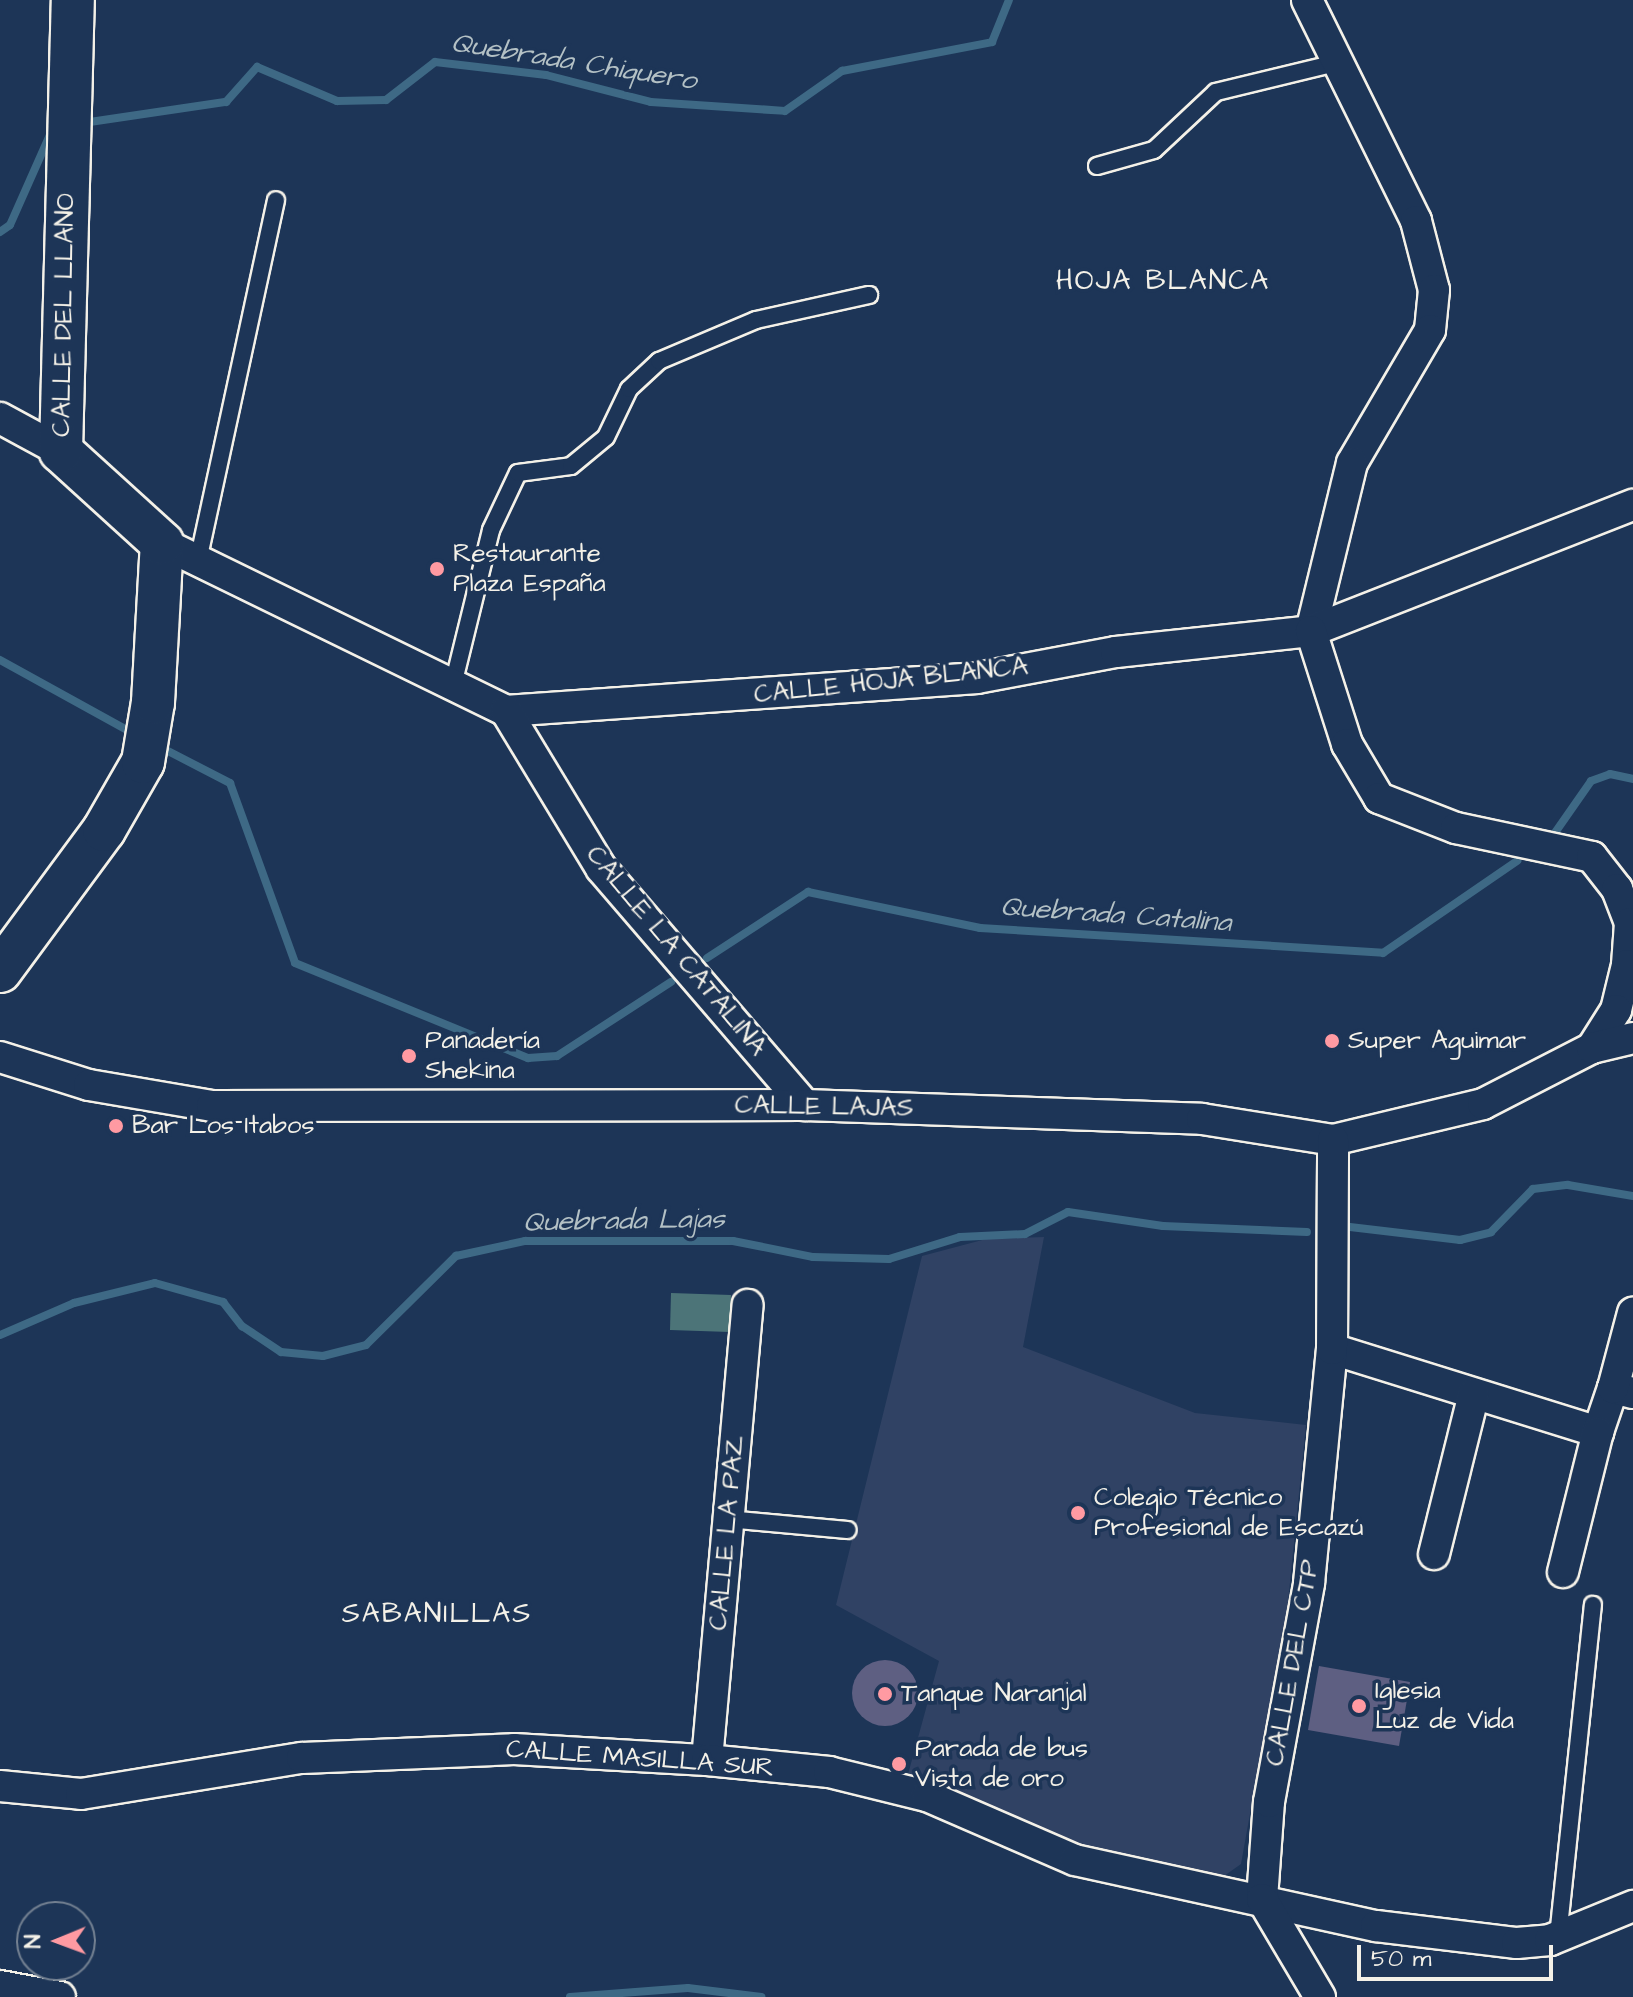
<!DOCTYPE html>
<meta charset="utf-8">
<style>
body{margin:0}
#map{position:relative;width:1633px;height:1997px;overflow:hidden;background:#1d3557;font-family:"Architects Daughter",sans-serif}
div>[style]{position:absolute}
.built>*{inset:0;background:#304264}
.green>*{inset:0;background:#4c7478}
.stream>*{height:8px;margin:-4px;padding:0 4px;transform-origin:4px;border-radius:4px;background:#3e6985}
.building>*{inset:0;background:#5e5f82}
.round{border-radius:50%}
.roads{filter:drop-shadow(2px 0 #f4f1e8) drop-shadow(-2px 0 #f4f1e8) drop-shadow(0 2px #f4f1e8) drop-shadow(0 -2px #f4f1e8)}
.lane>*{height:16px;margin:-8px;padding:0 8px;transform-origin:8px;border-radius:8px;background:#1d3557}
.street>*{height:30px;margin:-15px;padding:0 15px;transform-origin:15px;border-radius:15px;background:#1d3557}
.secondary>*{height:42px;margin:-21px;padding:0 21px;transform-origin:21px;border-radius:21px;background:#1d3557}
.dots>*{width:22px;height:22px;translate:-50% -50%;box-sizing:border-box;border:4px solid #1d3557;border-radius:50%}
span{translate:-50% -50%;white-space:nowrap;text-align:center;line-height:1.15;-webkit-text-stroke:7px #1d3557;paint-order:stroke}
.street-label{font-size:26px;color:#f4f1e8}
.poi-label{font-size:26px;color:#f4f1e8}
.left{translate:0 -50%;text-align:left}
.water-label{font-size:28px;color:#b4c1c5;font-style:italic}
.neighbourhood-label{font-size:28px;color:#f4f1e8;letter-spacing:2px}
.north{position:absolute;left:16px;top:1901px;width:80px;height:80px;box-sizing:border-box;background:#1d3557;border:2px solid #738091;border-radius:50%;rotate:269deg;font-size:22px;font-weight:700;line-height:32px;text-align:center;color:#f4f1e8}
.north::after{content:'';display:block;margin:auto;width:28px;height:36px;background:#ff9aa2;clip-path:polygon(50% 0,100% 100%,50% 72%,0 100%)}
.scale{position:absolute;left:1357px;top:1945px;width:196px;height:36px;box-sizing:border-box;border:4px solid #f4f1e8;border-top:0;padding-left:10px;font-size:24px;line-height:28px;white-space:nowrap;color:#f4f1e8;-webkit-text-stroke:6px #1d3557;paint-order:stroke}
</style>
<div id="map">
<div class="built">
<div style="clip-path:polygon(1044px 1237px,1023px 1347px,1195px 1413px,1306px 1425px,1288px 1602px,1241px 1864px,1224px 1876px,1096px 1849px,907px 1778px,939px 1661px,836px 1605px,922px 1256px,986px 1239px)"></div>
</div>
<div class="green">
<div style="clip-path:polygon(671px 1293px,731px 1295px,730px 1332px,670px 1330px)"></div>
</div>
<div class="stream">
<div style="left:83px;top:123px;width:145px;rotate:-8.4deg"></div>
<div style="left:226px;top:102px;width:47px;rotate:-48.5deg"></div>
<div style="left:257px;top:67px;width:87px;rotate:23deg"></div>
<div style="left:337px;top:101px;width:49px;rotate:-1.2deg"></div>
<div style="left:386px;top:100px;width:62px;rotate:-37.8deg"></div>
<div style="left:435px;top:62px;width:112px;rotate:6.7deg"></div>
<div style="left:546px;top:75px;width:108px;rotate:14.4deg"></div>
<div style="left:651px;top:102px;width:134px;rotate:3.8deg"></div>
<div style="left:785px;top:111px;width:70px;rotate:-35.1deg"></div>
<div style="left:842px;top:71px;width:153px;rotate:-10.9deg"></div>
<div style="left:992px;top:42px;width:45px;rotate:-68deg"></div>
<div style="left:0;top:232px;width:12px;rotate:-35deg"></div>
<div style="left:10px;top:225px;width:106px;rotate:-66.1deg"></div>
<div style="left:0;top:660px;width:143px;rotate:28.9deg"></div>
<div style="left:168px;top:751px;width:70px;rotate:27.3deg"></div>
<div style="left:230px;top:783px;width:191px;rotate:70.1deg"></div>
<div style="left:295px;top:963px;width:252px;rotate:22.2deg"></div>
<div style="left:528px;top:1058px;width:29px;rotate:-4deg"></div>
<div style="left:557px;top:1056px;width:136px;rotate:-33deg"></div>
<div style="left:1552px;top:837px;width:68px;rotate:-55.1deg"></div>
<div style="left:1591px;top:781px;width:20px;rotate:-20deg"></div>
<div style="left:1610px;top:774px;width:24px;rotate:12deg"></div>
<div style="left:707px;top:958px;width:121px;rotate:-33.2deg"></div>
<div style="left:808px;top:892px;width:176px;rotate:11.8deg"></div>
<div style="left:980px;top:928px;width:404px;rotate:3.5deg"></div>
<div style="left:1383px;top:953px;width:163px;rotate:-34.5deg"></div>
<div style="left:1350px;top:1227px;width:111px;rotate:6.7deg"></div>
<div style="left:1460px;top:1240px;width:32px;rotate:-14deg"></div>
<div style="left:1491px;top:1232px;width:60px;rotate:-45.7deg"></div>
<div style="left:1533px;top:1189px;width:35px;rotate:-7deg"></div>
<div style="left:1568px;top:1185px;width:66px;rotate:9.6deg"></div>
<div style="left:0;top:1335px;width:81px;rotate:-23.4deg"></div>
<div style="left:74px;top:1303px;width:83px;rotate:-13.9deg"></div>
<div style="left:155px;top:1283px;width:71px;rotate:15.6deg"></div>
<div style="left:223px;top:1302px;width:31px;rotate:52deg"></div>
<div style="left:242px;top:1326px;width:47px;rotate:33.7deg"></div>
<div style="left:281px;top:1352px;width:42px;rotate:5.4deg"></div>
<div style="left:323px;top:1356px;width:44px;rotate:-14.3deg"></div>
<div style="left:366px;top:1345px;width:127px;rotate:-44.7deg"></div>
<div style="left:456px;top:1256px;width:71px;rotate:-12.3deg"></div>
<div style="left:525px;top:1241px;width:208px"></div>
<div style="left:733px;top:1241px;width:82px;rotate:11.3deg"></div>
<div style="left:813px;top:1257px;width:76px;rotate:1.5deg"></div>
<div style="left:889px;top:1259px;width:74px;rotate:-17.2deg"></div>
<div style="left:960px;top:1237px;width:65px;rotate:-2.6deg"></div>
<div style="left:1025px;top:1234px;width:48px;rotate:-27.1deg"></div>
<div style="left:1068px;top:1212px;width:96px;rotate:8.4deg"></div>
<div style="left:1163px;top:1226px;width:144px;rotate:2.4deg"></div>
<div style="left:570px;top:1997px;width:118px;rotate:-4.4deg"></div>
<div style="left:688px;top:1988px;width:74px;rotate:7deg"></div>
</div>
<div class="building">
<div class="round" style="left:852px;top:1660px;width:66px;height:66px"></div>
<div style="clip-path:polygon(1319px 1666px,1410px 1682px,1399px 1746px,1308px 1730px)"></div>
</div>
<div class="roads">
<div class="lane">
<div style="left:1097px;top:166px;width:59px;rotate:-15.7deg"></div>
<div style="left:1154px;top:150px;width:85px;rotate:-43.1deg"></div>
<div style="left:1216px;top:92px;width:128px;rotate:-13.6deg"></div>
<div style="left:198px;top:561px;width:369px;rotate:-77.8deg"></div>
<div style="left:452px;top:689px;width:164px;rotate:-76.2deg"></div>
<div style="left:491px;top:530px;width:63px;rotate:-64.7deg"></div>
<div style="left:518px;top:473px;width:53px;rotate:-7.5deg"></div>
<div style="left:571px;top:466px;width:45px;rotate:-39.6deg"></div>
<div style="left:606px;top:437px;width:53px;rotate:-64.4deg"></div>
<div style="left:629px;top:389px;width:41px;rotate:-43deg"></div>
<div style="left:659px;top:361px;width:105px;rotate:-22.9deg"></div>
<div style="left:756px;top:320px;width:116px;rotate:-12.5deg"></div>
<div style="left:727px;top:1519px;width:121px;rotate:5.2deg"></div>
<div style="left:1558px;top:1937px;width:334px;rotate:-84deg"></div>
</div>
<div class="street">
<div style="left:1307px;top:0;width:246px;rotate:63.7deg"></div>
<div style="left:1416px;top:221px;width:71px;rotate:75.4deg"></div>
<div style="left:1434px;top:290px;width:40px;rotate:95.7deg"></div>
<div style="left:1430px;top:330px;width:154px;rotate:120.4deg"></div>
<div style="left:1352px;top:463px;width:173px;rotate:103.7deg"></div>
<div style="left:0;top:418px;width:69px;rotate:28.4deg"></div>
<div style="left:162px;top:543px;width:383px;rotate:26deg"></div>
<div style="left:506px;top:711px;width:472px;rotate:-4deg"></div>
<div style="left:977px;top:678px;width:141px;rotate:-10.6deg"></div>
<div style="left:1116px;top:652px;width:196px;rotate:-6.1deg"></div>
<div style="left:1311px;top:631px;width:346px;rotate:-21.4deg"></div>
<div style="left:1311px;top:631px;width:119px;rotate:72.3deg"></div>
<div style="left:1347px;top:744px;width:63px;rotate:59.3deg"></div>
<div style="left:1379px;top:798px;width:83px;rotate:21.3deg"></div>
<div style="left:1456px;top:828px;width:139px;rotate:12deg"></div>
<div style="left:1592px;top:857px;width:41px;rotate:52deg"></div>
<div style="left:1617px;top:889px;width:36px;rotate:69deg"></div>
<div style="left:1630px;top:923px;width:42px;rotate:94.1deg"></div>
<div style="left:1627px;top:965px;width:46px;rotate:103.7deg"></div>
<div style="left:1616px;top:1010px;width:45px;rotate:122.3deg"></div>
<div style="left:506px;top:711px;width:184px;rotate:58.8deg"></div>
<div style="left:601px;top:868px;width:313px;rotate:49.3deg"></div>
<div style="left:0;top:1057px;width:93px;rotate:17.5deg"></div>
<div style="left:89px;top:1085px;width:125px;rotate:9.7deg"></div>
<div style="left:212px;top:1106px;width:593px;rotate:-0.1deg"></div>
<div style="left:805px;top:1105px;width:397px;rotate:2deg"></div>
<div style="left:1202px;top:1119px;width:133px;rotate:9.1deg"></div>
<div style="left:1333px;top:1140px;width:154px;rotate:-13.5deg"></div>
<div style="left:1483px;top:1104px;width:123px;rotate:-27.2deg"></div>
<div style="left:1592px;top:1048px;width:42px;rotate:-13.7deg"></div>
<div style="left:1332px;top:1349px;width:279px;rotate:17.3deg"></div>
<div style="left:1598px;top:1432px;width:46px;rotate:-71.2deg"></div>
<div style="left:1613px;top:1388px;width:21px;rotate:14deg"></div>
<div style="left:1613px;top:1388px;width:78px;rotate:-75.1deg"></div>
<div style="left:1434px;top:1554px;width:165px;rotate:-76deg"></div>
<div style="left:1563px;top:1572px;width:144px;rotate:-76deg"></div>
<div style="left:707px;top:1760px;width:457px;rotate:-84.9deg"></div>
<div style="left:0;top:1786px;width:81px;rotate:5.6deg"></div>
<div style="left:81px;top:1794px;width:224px;rotate:-9.3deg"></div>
<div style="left:302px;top:1758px;width:212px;rotate:-2.4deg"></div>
<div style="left:514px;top:1749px;width:193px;rotate:3.3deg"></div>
<div style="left:707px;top:1760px;width:123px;rotate:5.6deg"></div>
<div style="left:829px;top:1772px;width:101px;rotate:13.8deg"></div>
<div style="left:927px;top:1796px;width:161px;rotate:23.4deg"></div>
<div style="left:1075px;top:1860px;width:308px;rotate:12.4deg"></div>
<div style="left:1376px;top:1926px;width:142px;rotate:6.9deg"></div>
<div style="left:1517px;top:1943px;width:33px;rotate:-5deg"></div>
<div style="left:1550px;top:1940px;width:90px;rotate:-22.3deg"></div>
<div style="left:1262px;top:1899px;width:97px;rotate:-85.9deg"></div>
<div style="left:1269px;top:1802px;width:223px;rotate:-79.6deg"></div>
<div style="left:1309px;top:1583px;width:235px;rotate:-84.4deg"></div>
<div style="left:1332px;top:1349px;width:209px;rotate:-89.7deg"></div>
<div style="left:1262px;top:1899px;width:114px;rotate:59.4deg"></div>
<div style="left:0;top:1986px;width:61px;rotate:10.4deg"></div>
</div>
<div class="secondary">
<div style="left:0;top:971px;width:175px;rotate:-53.6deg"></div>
<div style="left:104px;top:830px;width:78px;rotate:-60.2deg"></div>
<div style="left:143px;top:762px;width:61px;rotate:-80.5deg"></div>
<div style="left:153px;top:702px;width:159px;rotate:-86.8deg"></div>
<div style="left:162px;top:543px;width:137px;rotate:-137.7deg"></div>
<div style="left:61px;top:451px;width:451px;rotate:-88.5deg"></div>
</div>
</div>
<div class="dots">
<div style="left:437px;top:569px;background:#ff9aa2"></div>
<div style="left:1332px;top:1041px;background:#ff9aa2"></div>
<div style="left:409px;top:1056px;background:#ff9aa2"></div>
<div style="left:116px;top:1126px;background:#ff9aa2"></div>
<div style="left:1078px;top:1513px;background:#ff9aa2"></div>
<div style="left:885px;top:1694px;background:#ff9aa2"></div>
<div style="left:1359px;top:1706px;background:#ff9aa2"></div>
<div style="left:899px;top:1764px;background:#ff9aa2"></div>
</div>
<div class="street-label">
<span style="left:64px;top:315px;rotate:-89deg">CALLE DEL LLANO</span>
<span style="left:891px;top:681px;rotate:-6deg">CALLE HOJA BLANCA</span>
<span style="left:676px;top:951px;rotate:50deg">CALLE LA CATALINA</span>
<span style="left:824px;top:1107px;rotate:1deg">CALLE LAJAS</span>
<span style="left:727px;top:1533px;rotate:-85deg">CALLE LA PAZ</span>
<span style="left:1293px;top:1663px;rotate:-80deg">CALLE DEL CTP</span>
<span style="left:640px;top:1759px;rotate:4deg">CALLE MASILLA SUR</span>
</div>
<div class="poi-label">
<span class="left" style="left:453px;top:569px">Restaurante<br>Plaza España</span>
<span class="left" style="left:425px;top:1056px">Panadería<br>Shekina</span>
<span class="left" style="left:1348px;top:1041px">Super Aguimar</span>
<span class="left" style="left:132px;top:1126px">Bar Los Itabos</span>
<span class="left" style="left:1094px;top:1513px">Colegio Técnico<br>Profesional de Escazú</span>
<span class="left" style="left:1375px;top:1706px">Iglesia<br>Luz de Vida</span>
<span class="left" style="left:901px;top:1694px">Tanque Naranjal</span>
<span class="left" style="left:915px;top:1764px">Parada de bus<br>Vista de oro</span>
</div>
<div class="water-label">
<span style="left:574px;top:62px;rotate:9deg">Quebrada Chiquero</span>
<span style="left:1116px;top:915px;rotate:4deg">Quebrada Catalina</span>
<span style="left:624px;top:1221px;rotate:-1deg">Quebrada Lajas</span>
</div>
<div class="neighbourhood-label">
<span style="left:1163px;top:281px">HOJA BLANCA</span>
<span style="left:437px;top:1614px">SABANILLAS</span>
</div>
<div class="north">N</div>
<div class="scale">50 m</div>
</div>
